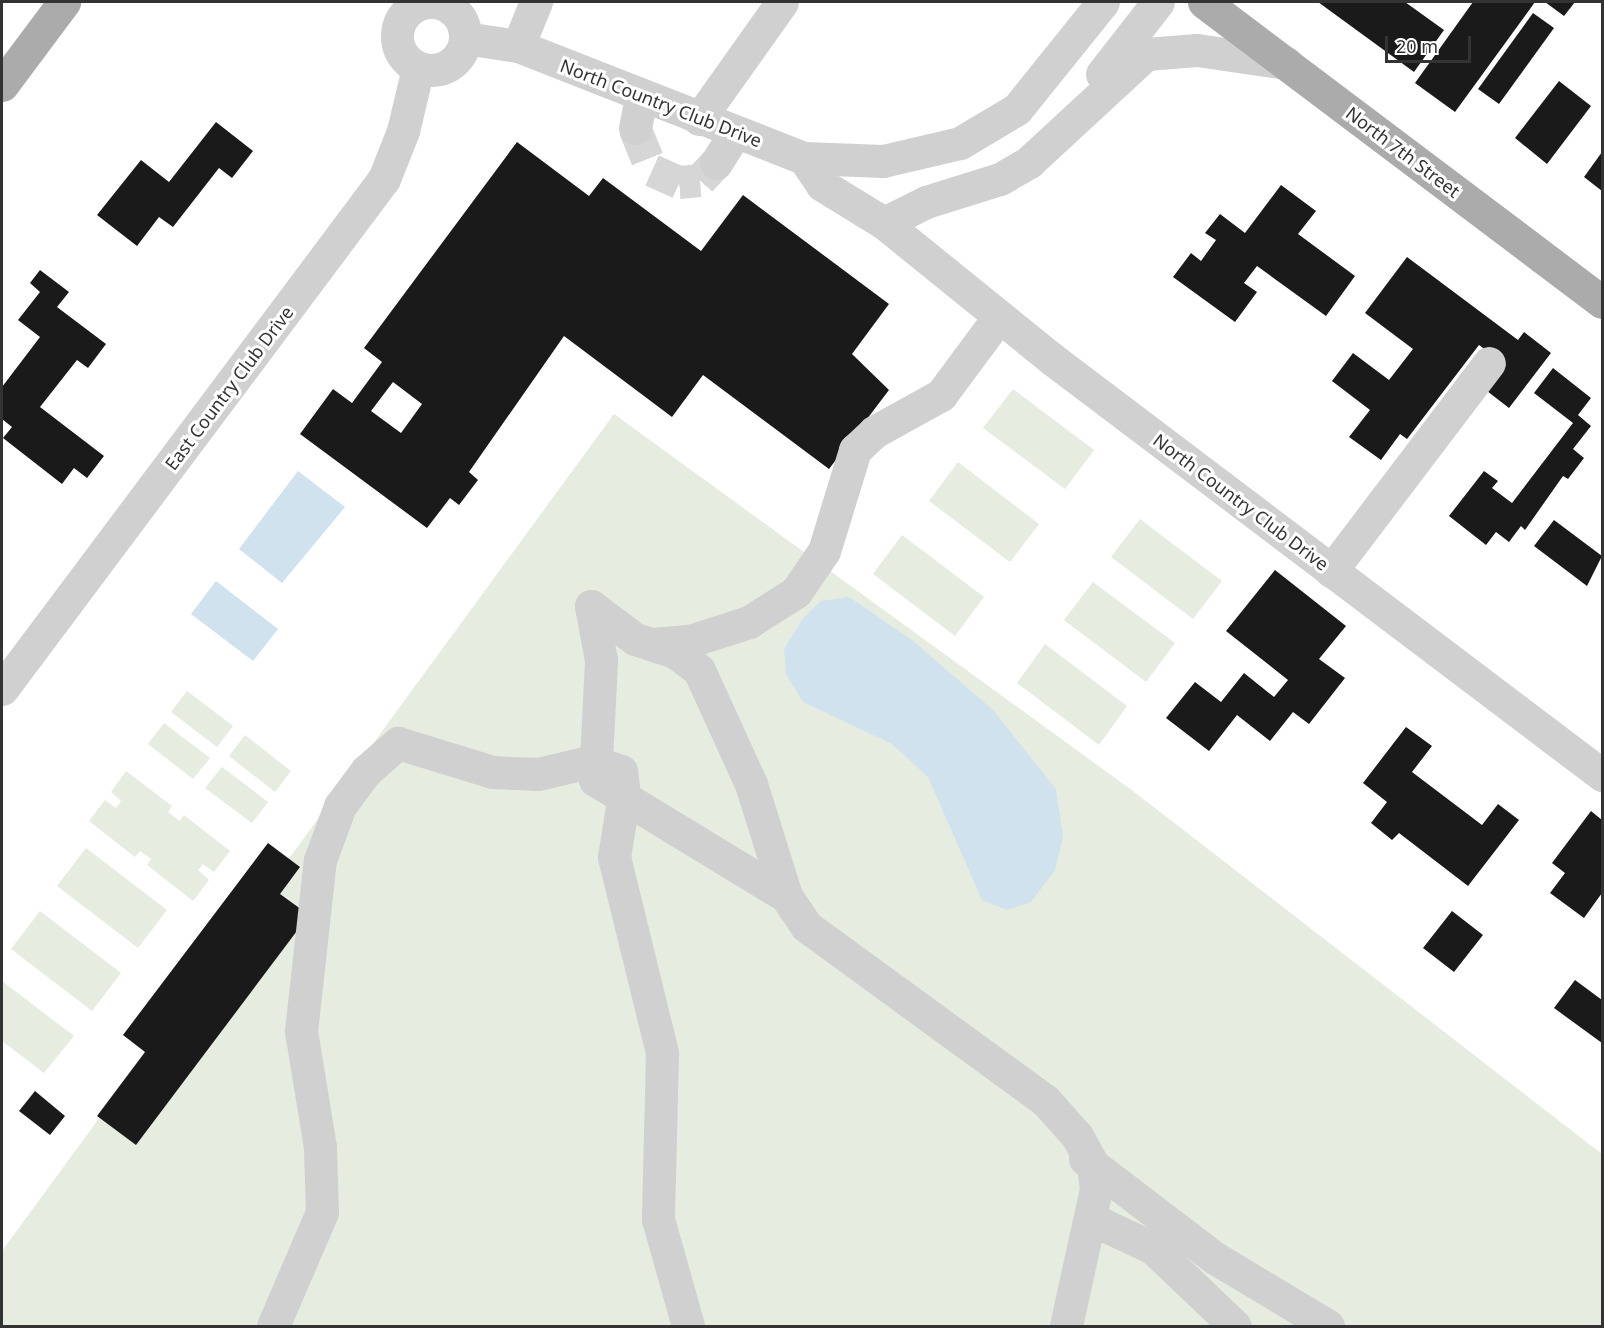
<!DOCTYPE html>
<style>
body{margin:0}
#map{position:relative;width:1604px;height:1328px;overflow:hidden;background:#fff;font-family:"Noto Sans",sans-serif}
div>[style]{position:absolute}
.green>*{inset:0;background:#e6ecdf}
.water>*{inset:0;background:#cfe2ee}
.building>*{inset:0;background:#1a1a1a}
.minor-tunnel>*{height:33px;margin-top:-16.5px;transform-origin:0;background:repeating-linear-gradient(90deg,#d6d6d6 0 33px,transparent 0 49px)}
.minor>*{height:33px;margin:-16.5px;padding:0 16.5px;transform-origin:16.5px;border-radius:16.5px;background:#d0d0d0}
.minor>.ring{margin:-16.5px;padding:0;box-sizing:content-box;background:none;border:33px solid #d0d0d0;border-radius:50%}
.major>*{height:33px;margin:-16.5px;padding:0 16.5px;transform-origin:16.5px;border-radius:16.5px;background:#ababab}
span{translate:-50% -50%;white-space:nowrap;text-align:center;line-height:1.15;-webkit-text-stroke:6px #fff;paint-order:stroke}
.street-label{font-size:18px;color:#333}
.frame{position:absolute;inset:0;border:3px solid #333;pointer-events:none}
.scale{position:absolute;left:1385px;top:36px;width:86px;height:27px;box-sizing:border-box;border:3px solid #333;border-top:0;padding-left:8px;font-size:18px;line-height:21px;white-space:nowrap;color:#333;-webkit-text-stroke:4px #fff;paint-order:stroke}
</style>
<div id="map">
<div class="green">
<div style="clip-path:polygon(1013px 389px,1094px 450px,1065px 489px,983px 428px)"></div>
<div style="clip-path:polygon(614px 414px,1133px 791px,1602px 1154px,1602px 1326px,2px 1326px,2px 1251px)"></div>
<div style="clip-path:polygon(958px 462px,1039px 524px,1010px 562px,929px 501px)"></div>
<div style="clip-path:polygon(1140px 519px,1222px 581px,1193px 619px,1111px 557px)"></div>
<div style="clip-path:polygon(902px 535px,984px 597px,955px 636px,873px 574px)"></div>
<div style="clip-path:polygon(1093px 582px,1175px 643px,1146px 682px,1064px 620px)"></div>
<div style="clip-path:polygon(1045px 644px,1127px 706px,1099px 745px,1017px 683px)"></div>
<div style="clip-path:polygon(187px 691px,233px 726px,217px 747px,171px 712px)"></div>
<div style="clip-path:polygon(164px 723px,210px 758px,193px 779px,148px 744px)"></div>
<div style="clip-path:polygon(245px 735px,291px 771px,275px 792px,229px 756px)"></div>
<div style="clip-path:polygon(222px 767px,268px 802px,252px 823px,205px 788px)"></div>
<div style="clip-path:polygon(126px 771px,172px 806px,168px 812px,180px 821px,184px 815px,230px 851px,214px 872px,203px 864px,198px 870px,209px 880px,193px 901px,147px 865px,151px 859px,140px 851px,135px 857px,89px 821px,105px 800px,116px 808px,121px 801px,111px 792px)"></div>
<div style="clip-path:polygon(86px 848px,167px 910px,138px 948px,57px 886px)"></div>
<div style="clip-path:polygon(40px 911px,121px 973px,92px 1011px,11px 949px)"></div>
<div style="clip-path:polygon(2px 981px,74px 1036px,44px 1073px,2px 1041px)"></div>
</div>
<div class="water">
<div style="clip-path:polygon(298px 471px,345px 507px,282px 583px,239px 549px)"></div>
<div style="clip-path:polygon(216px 581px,278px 629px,253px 661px,191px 614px)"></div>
<div style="clip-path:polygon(849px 597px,912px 640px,993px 710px,1056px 789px,1063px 837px,1055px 870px,1031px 902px,1007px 910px,982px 900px,928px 777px,892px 744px,803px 702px,786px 674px,784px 649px,804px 617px,821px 601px)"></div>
</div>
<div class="building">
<div style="clip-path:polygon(1318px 2px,1405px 2px,1444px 30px,1414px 72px)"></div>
<div style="clip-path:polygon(1473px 2px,1535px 2px,1455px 112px,1415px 83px)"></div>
<div style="clip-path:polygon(1545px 2px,1575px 2px,1564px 16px)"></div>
<div style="clip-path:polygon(1533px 13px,1554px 28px,1499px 104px,1478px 89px)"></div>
<div style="clip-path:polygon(1559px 81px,1591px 106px,1547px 164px,1515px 138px)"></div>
<div style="clip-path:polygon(216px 122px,253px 151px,232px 178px,219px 168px,173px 227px,159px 217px,137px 246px,97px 215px,141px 160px,169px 182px)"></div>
<div style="clip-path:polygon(evenodd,517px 142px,589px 196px,603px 178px,701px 251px,743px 195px,889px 304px,852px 354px,889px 390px,829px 469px,703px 375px,672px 417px,564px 336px,469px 472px,478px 480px,459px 505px,450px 498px,427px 528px,300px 434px,333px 389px,352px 403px,382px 362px,364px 348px,517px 142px,393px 382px,422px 404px,401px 433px,371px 411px,393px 382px)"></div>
<div style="clip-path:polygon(1602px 152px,1602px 191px,1584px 177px)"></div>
<div style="clip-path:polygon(1281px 185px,1316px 211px,1298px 234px,1355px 276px,1326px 316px,1257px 266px,1244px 283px,1257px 292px,1235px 322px,1173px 277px,1191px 253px,1201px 261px,1216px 240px,1205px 233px,1220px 214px,1245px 233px)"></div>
<div style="clip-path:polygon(1407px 257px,1518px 340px,1524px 332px,1551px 353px,1509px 408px,1487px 391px,1506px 365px,1479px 345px,1407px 439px,1400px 434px,1381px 460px,1349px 437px,1370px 410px,1332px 381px,1353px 353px,1389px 380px,1413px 349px,1365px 313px)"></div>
<div style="clip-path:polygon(40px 270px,69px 292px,57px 307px,106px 344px,88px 368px,77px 360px,40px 407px,104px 456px,87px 478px,74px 468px,62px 484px,3px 438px,12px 427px,2px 419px,2px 387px,40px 337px,18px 320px,40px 292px,30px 283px)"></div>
<div style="clip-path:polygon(1553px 368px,1591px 398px,1578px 415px,1591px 426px,1573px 449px,1584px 458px,1568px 479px,1563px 476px,1525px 530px,1521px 526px,1509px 542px,1496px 532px,1486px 545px,1449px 516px,1484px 471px,1498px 481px,1492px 488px,1512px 503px,1573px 423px,1534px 393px)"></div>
<div style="clip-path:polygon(1554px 520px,1602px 556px,1587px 586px,1534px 546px)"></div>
<div style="clip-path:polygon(1275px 570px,1346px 626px,1319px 659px,1345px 678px,1309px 724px,1293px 712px,1270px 741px,1237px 715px,1209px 751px,1166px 718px,1195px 682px,1221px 702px,1244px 673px,1274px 697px,1288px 680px,1226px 631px)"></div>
<div style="clip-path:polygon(1406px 727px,1432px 746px,1412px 772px,1482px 825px,1498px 804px,1519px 820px,1468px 886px,1399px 833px,1392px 840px,1371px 823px,1387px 802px,1363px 783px)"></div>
<div style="clip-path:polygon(1591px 811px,1602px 820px,1602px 893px,1584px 918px,1550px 893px,1565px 873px,1552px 863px)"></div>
<div style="clip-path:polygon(268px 843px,300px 867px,280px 894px,309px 915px,136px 1145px,97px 1116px,145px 1052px,123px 1035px)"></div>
<div style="clip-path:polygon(1452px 911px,1483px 935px,1454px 972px,1423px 948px)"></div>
<div style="clip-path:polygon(1575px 980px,1602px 1000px,1602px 1043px,1554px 1008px)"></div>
<div style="clip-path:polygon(35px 1091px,65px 1116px,50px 1135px,19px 1111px)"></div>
</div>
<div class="minor-tunnel">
<div style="left:635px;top:128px;width:45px;rotate:68deg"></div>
<div style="left:652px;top:170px;width:30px;rotate:24deg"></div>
<div style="left:679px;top:182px;width:21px;rotate:-5deg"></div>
<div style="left:700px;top:180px;width:23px;rotate:-47deg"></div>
</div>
<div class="minor">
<div class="ring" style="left:397px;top:2px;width:35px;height:35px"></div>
<div style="left:465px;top:38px;width:54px;rotate:8.6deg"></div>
<div style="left:518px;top:46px;width:307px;rotate:21.4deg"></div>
<div style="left:804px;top:158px;width:79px;rotate:2.2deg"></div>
<div style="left:883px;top:161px;width:79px;rotate:-13.2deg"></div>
<div style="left:960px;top:143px;width:66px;rotate:-30.8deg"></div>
<div style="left:1017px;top:109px;width:137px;rotate:-51.2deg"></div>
<div style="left:518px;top:46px;width:48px;rotate:-67.8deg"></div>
<div style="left:1102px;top:74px;width:91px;rotate:-52.1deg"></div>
<div style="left:699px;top:119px;width:143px;rotate:-54.6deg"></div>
<div style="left:635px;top:128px;width:32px;rotate:-79deg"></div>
<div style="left:804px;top:158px;width:32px;rotate:56deg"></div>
<div style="left:822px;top:185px;width:73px;rotate:31.5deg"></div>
<div style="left:884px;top:223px;width:47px;rotate:-26.6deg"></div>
<div style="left:926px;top:202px;width:77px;rotate:-17.3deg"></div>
<div style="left:1000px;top:179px;width:34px;rotate:-30deg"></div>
<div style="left:1029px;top:162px;width:159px;rotate:-42.7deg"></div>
<div style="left:1146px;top:54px;width:51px;rotate:-4.5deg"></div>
<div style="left:1197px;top:50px;width:90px;rotate:8.3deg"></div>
<div style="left:716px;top:163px;width:36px;rotate:-58deg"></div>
<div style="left:884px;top:223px;width:216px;rotate:39deg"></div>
<div style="left:1052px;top:359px;width:690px;rotate:37.1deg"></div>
<div style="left:1331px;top:571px;width:261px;rotate:-52.8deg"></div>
<div style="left:653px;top:644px;width:37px;rotate:-5deg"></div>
<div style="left:690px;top:641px;width:62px;rotate:-17.9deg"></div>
<div style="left:749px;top:622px;width:56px;rotate:-32.6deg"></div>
<div style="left:796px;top:592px;width:50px;rotate:-55.7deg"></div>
<div style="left:824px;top:551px;width:106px;rotate:-72.9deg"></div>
<div style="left:855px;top:450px;width:26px;rotate:-43deg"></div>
<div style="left:874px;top:432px;width:77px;rotate:-28.9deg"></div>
<div style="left:941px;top:395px;width:96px;rotate:-53.5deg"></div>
<div style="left:2px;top:689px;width:637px;rotate:-53.17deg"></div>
<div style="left:384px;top:179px;width:52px;rotate:-68.4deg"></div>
<div style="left:403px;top:131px;width:65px;rotate:-76.6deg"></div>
<div style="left:786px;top:896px;width:223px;rotate:-148.7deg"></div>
<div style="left:595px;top:780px;width:120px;rotate:-87.1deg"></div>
<div style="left:601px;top:660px;width:55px;rotate:-100.5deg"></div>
<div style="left:591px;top:606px;width:55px;rotate:36.9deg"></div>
<div style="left:635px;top:639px;width:42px;rotate:18deg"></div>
<div style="left:675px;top:652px;width:30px;rotate:37deg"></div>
<div style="left:699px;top:670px;width:125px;rotate:65.5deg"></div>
<div style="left:751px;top:784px;width:117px;rotate:72.6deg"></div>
<div style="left:786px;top:896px;width:36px;rotate:56deg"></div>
<div style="left:806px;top:926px;width:296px;rotate:36.1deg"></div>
<div style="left:1045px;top:1100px;width:48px;rotate:48.4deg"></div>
<div style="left:1077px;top:1136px;width:33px;rotate:61deg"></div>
<div style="left:1093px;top:1165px;width:24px;rotate:83deg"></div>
<div style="left:1096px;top:1189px;width:140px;rotate:102.4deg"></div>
<div style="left:1085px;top:1159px;width:163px;rotate:37.3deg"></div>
<div style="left:1215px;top:1258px;width:132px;rotate:31deg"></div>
<div style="left:1091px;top:1219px;width:68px;rotate:25.1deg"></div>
<div style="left:1153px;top:1248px;width:113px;rotate:43.6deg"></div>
<div style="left:273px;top:1326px;width:124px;rotate:-66.7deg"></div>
<div style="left:322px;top:1212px;width:65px;rotate:-91.8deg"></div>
<div style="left:320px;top:1147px;width:118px;rotate:-99.3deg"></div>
<div style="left:301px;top:1031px;width:172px;rotate:-83.7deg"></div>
<div style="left:320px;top:860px;width:58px;rotate:-69.7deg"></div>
<div style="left:340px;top:806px;width:44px;rotate:-53.4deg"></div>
<div style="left:366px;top:771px;width:43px;rotate:-41.2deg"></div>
<div style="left:398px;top:743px;width:98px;rotate:17.1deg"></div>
<div style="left:492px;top:772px;width:46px;rotate:2.5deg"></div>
<div style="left:538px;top:774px;width:57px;rotate:-13.3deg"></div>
<div style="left:593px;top:761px;width:30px;rotate:20deg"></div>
<div style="left:621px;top:771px;width:23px;rotate:83deg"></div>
<div style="left:624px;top:794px;width:64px;rotate:99deg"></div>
<div style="left:614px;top:857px;width:202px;rotate:76.2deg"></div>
<div style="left:662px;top:1053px;width:166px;rotate:91.4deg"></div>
<div style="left:658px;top:1219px;width:111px;rotate:74.3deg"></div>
</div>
<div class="major">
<div style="left:1204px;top:2px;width:498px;rotate:37deg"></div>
<div style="left:2px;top:85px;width:104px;rotate:-53.2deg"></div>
</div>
<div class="street-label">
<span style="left:661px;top:103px;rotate:21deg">North Country Club Drive</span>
<span style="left:1403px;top:152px;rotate:37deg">North 7th Street</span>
<span style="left:229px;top:388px;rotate:-53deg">East Country Club Drive</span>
<span style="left:1241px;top:502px;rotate:37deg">North Country Club Drive</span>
</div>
<div class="frame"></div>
<div class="scale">20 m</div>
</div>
